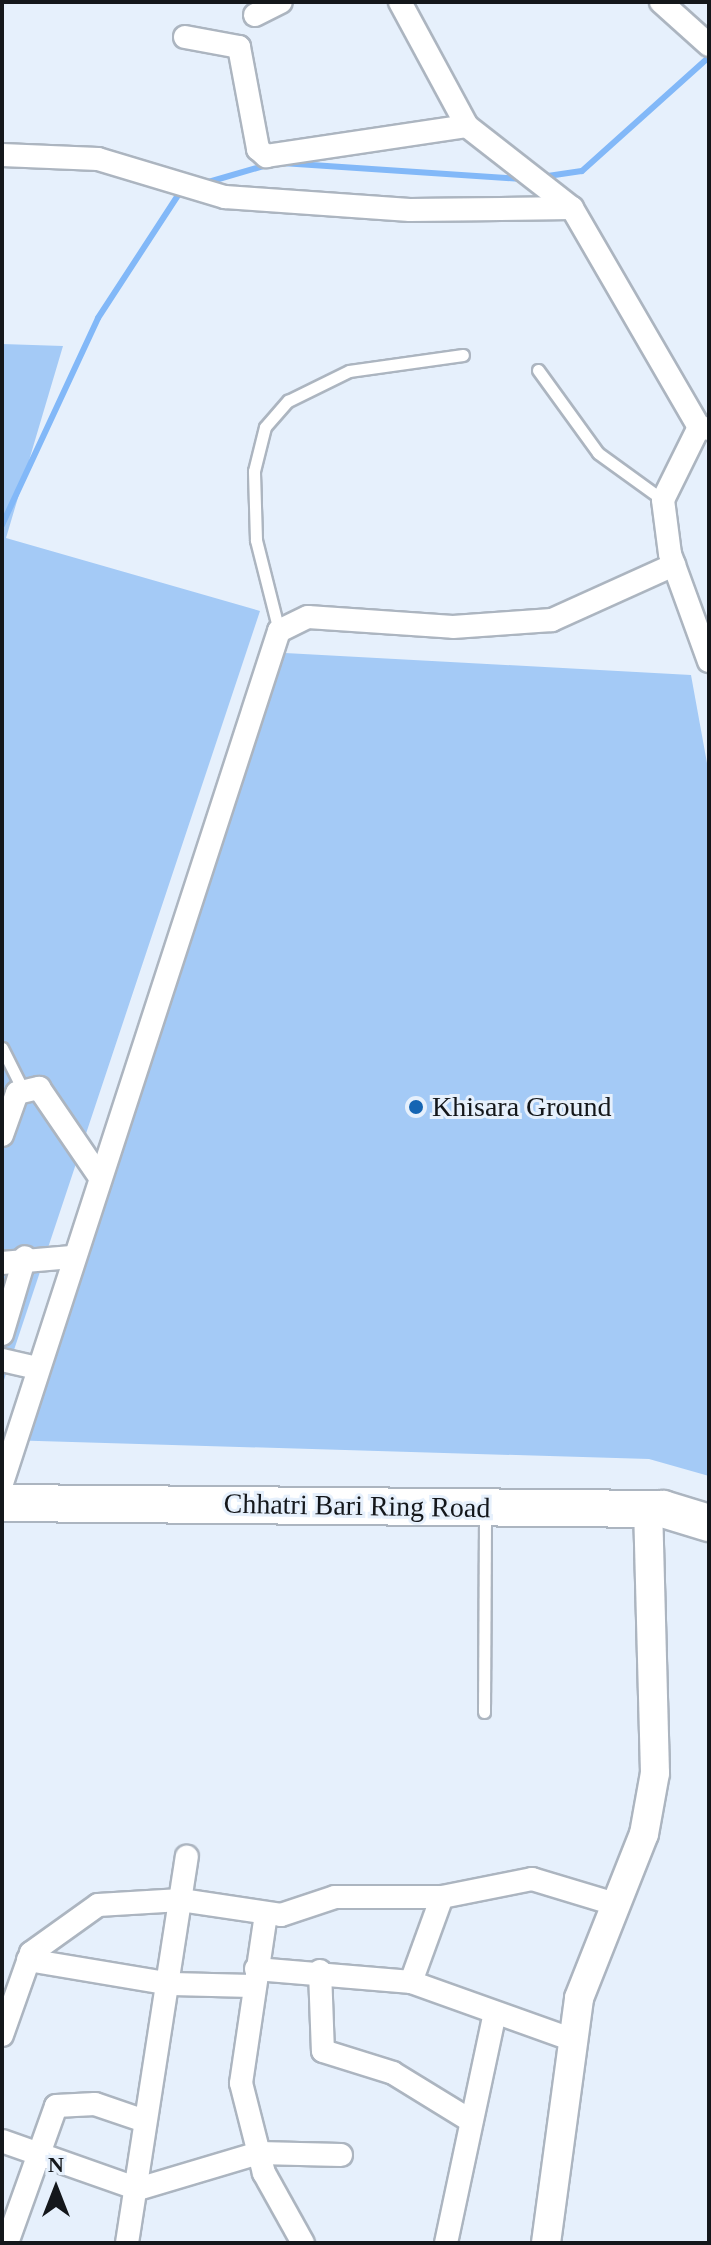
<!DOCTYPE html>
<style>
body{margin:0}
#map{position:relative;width:711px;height:2245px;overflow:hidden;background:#e6f0fc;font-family:"Times New Roman",serif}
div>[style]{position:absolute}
.green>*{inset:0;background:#a4caf6}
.stream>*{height:6px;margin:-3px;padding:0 3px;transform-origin:3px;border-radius:3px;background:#82b8f8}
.roads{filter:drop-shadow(2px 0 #acb5c0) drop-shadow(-2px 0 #acb5c0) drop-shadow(0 2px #acb5c0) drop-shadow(0 -2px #acb5c0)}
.service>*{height:11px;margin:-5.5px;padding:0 5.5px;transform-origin:5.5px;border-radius:5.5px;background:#fff}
.minor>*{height:22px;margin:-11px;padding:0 11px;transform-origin:11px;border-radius:11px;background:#fff}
.tertiary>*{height:28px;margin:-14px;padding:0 14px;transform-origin:14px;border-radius:14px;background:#fff}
.primary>*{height:36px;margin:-18px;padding:0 18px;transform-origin:18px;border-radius:18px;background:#fff}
.dots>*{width:22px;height:22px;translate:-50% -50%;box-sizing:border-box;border:4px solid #e6f0fc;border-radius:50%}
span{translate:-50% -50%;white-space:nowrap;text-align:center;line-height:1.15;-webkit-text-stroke:6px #e6f0fc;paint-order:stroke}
.poi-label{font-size:28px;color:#14171b}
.left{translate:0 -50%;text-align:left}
.street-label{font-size:28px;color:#14171b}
.frame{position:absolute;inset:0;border:4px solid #14171b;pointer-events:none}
.north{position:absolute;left:16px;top:2149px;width:80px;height:80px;-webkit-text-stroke:6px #e6f0fc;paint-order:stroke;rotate:0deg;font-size:22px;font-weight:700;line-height:32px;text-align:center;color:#14171b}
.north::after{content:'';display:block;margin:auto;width:28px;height:36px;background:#14171b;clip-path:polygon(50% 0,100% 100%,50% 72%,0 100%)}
</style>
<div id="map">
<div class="green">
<div style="clip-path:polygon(2px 344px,63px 346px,6px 538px,260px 611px,2px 1386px)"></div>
<div style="clip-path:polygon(285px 653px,691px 675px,709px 774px,709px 1476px,649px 1459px,5px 1440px)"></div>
</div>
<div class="stream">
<div style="left:282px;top:163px;width:244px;rotate:3.8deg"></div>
<div style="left:541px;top:177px;width:41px;rotate:-8.3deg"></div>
<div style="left:582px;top:171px;width:171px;rotate:-41.9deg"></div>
<div style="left:205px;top:183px;width:65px;rotate:-16.2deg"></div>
<div style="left:2px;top:525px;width:228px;rotate:-65.1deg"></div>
<div style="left:98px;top:318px;width:154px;rotate:-56.9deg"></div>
</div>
<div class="roads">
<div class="service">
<div style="left:538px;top:370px;width:102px;rotate:54.1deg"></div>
<div style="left:598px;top:453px;width:80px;rotate:35.9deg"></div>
<div style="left:279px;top:631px;width:94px;rotate:-104.2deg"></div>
<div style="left:256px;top:540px;width:69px;rotate:-91.7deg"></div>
<div style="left:254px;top:471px;width:45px;rotate:-76deg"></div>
<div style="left:265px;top:427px;width:35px;rotate:-49deg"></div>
<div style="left:288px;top:401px;width:68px;rotate:-26.2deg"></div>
<div style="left:349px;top:371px;width:115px;rotate:-8deg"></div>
<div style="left:2px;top:1048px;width:45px;rotate:63.4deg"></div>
<div style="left:484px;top:1712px;width:199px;rotate:-89.7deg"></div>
</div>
<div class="minor">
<div style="left:400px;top:2px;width:141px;rotate:61.6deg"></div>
<div style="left:467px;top:126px;width:133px;rotate:38deg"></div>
<div style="left:572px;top:208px;width:253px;rotate:59.9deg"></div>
<div style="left:699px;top:427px;width:10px;rotate:11deg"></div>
<div style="left:661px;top:2px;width:64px;rotate:41.9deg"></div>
<div style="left:255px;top:15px;width:29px;rotate:-27deg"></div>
<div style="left:185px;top:37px;width:55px;rotate:10.5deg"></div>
<div style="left:239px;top:47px;width:104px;rotate:79.4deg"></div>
<div style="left:258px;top:149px;width:11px;rotate:41deg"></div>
<div style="left:266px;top:156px;width:203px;rotate:-8.5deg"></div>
<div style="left:2px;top:155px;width:96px;rotate:2.4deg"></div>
<div style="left:98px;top:159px;width:133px;rotate:16.7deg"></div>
<div style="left:225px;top:197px;width:185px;rotate:4deg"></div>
<div style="left:410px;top:210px;width:162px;rotate:-0.7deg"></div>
<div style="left:699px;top:427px;width:81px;rotate:116.3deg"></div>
<div style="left:663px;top:500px;width:54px;rotate:82.6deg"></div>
<div style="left:670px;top:554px;width:114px;rotate:70deg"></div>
<div style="left:2px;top:1135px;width:45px;rotate:-70.3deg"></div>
<div style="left:17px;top:1093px;width:23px;rotate:-13deg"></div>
<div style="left:39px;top:1088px;width:107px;rotate:55.7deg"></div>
<div style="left:2px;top:1263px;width:70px;rotate:-4.9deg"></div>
<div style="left:2px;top:1334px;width:80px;rotate:-73.4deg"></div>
<div style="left:2px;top:1360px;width:37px;rotate:13deg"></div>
<div style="left:2px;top:1483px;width:896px;rotate:-71.99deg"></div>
<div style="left:279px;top:631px;width:32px;rotate:-26deg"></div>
<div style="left:308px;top:617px;width:145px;rotate:3.9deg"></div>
<div style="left:453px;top:627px;width:99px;rotate:-4deg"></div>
<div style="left:552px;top:620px;width:134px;rotate:-24.3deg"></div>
<div style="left:266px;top:1914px;width:171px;rotate:98.4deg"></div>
<div style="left:241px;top:2083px;width:93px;rotate:75.7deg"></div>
<div style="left:264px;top:2173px;width:80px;rotate:60.9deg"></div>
<div style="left:28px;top:1960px;width:146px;rotate:9.5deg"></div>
<div style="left:172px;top:1984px;width:80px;rotate:1.4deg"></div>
<div style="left:256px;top:1969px;width:156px;rotate:4.8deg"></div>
<div style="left:411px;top:1982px;width:169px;rotate:19.7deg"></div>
<div style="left:320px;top:1971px;width:80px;rotate:87.9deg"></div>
<div style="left:323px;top:2051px;width:73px;rotate:17.4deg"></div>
<div style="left:393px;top:2073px;width:92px;rotate:31.6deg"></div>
<div style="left:411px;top:1982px;width:90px;rotate:-70deg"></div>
<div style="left:2px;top:2035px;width:87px;rotate:-70.5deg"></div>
<div style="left:31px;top:1953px;width:82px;rotate:-35.6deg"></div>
<div style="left:98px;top:1905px;width:83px;rotate:-3.4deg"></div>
<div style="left:181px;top:1900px;width:101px;rotate:8.5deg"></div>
<div style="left:281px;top:1915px;width:57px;rotate:-18.4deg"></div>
<div style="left:335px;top:1897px;width:107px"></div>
<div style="left:442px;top:1897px;width:92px;rotate:-11.3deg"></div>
<div style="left:532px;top:1879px;width:87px;rotate:16.8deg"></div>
<div style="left:2px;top:2141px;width:144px;rotate:19.4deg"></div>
<div style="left:138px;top:2189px;width:126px;rotate:-16.6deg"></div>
<div style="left:259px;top:2153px;width:82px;rotate:1.4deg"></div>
<div style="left:7px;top:2243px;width:145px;rotate:-70.3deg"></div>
<div style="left:56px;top:2106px;width:39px;rotate:-3deg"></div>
<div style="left:95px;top:2104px;width:53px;rotate:18.8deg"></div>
<div style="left:127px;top:2243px;width:391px;rotate:-81.2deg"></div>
<div style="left:446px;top:2243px;width:235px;rotate:-78deg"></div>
</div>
<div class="tertiary">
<div style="left:546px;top:2243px;width:247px;rotate:-82.3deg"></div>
<div style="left:579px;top:1998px;width:176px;rotate:-68.4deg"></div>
<div style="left:644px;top:1834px;width:62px;rotate:-79.8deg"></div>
<div style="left:655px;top:1773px;width:264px;rotate:-91.5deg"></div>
</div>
<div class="primary">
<div style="left:2px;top:1503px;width:661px;rotate:0.52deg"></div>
<div style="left:663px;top:1509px;width:48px;rotate:16.9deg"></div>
</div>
</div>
<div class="dots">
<div style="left:416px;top:1107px;background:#1565b3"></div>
</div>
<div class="poi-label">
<span class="left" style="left:432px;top:1107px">Khisara Ground</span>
</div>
<div class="street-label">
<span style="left:357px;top:1506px;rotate:1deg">Chhatri Bari Ring Road</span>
</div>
<div class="frame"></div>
<div class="north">N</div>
</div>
